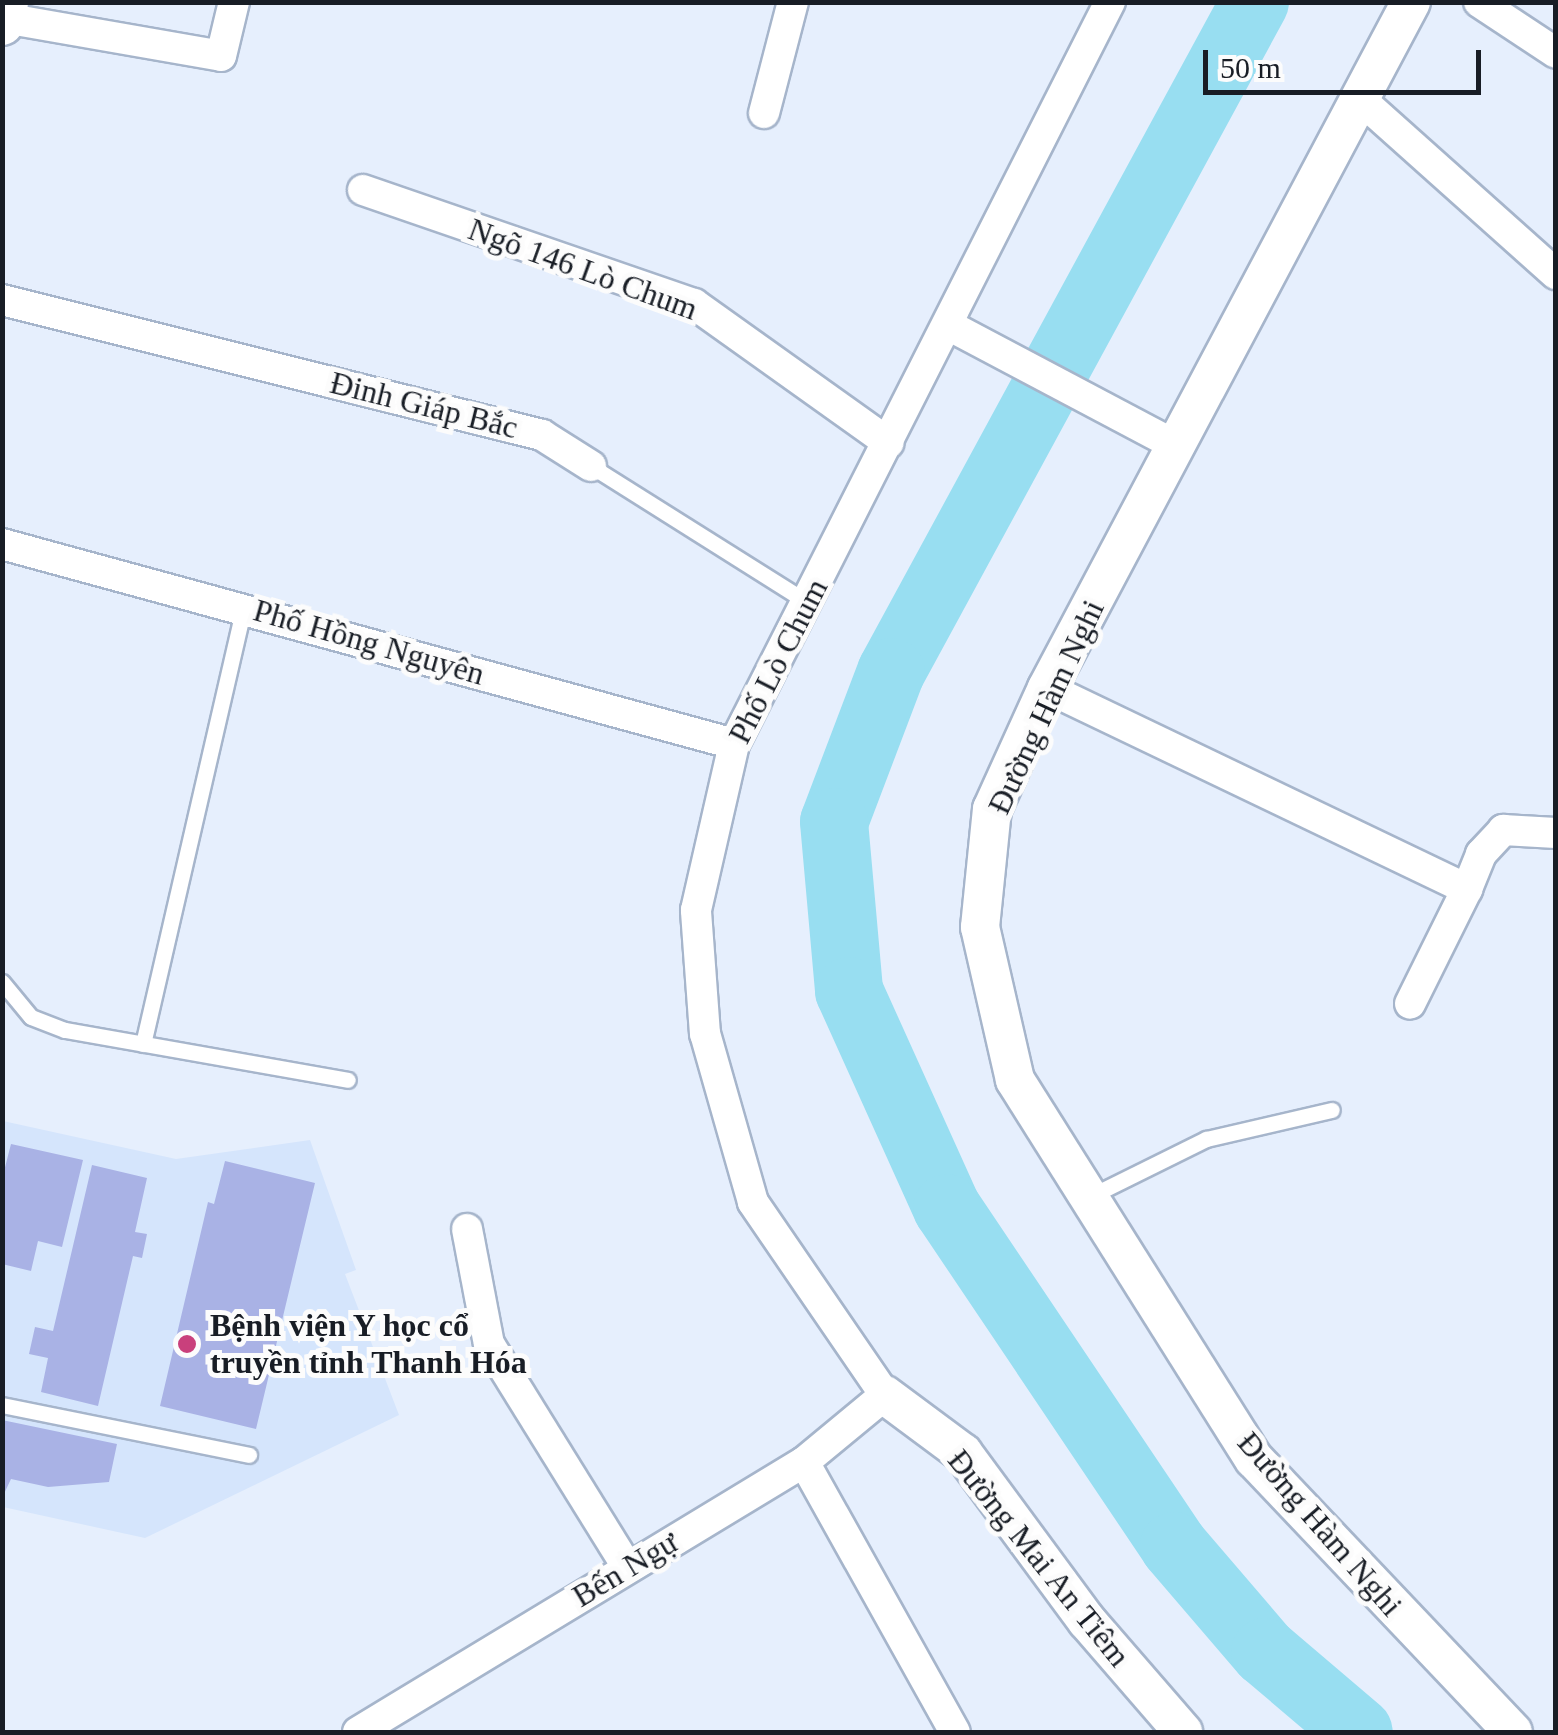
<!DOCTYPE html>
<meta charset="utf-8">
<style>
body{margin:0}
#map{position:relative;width:1558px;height:1735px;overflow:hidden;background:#e6effd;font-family:"Times New Roman",serif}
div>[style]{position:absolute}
.built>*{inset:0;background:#d5e5fc}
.river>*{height:68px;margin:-34px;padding:0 34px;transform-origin:34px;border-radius:34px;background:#98def1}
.building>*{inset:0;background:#a9b2e5}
.roads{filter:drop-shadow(2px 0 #a6b5cb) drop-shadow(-2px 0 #a6b5cb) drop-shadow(0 2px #a6b5cb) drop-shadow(0 -2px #a6b5cb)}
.service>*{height:15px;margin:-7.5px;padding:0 7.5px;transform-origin:7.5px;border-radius:7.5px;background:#fff}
.minor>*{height:30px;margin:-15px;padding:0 15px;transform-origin:15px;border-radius:15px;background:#fff}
.tertiary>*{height:38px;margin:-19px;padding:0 19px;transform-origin:19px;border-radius:19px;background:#fff}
.secondary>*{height:42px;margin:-21px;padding:0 21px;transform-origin:21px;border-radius:21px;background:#fff}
.dots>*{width:28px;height:28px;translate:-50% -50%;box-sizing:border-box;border:5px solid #fcfcfc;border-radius:50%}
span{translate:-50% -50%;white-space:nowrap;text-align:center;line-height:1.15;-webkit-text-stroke:10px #fcfcfc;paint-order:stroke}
.street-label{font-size:32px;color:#181d25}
.poi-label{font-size:32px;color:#181d25;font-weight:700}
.left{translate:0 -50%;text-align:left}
.frame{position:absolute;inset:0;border:5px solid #181d25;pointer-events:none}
.scale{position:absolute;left:1203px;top:50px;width:278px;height:45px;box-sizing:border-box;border:5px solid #181d25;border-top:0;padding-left:12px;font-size:30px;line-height:35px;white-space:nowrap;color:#181d25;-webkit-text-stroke:8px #fcfcfc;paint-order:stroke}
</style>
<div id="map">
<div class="built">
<div style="clip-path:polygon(3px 1121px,176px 1159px,310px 1140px,356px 1270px,345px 1274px,399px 1415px,145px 1538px,3px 1507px)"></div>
</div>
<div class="river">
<div style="left:1255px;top:2px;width:762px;rotate:118.51deg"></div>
<div style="left:891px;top:672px;width:160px;rotate:110.8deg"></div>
<div style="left:834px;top:822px;width:170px;rotate:84.9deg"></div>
<div style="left:849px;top:991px;width:238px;rotate:65.7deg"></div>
<div style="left:947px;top:1208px;width:407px;rotate:56.1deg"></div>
<div style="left:1174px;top:1546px;width:140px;rotate:49.4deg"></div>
<div style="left:1265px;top:1652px;width:123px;rotate:40.4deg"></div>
</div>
<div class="building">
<div style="clip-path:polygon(11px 1144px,83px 1160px,62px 1247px,38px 1241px,31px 1271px,2px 1264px,2px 1179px)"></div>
<div style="clip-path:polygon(225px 1161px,315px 1183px,256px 1429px,160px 1406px,208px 1202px,214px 1204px)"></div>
<div style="clip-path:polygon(92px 1165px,147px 1178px,135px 1232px,147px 1234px,142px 1258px,133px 1256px,98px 1406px,41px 1392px,48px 1358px,29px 1354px,35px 1327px,53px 1331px)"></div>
<div style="clip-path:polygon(2px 1420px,117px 1444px,109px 1482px,48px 1487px,11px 1479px,2px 1498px)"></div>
</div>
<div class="roads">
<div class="service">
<div style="left:591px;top:466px;width:255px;rotate:32.2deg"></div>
<div style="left:2px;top:982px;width:45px;rotate:50.4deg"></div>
<div style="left:31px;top:1017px;width:36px;rotate:21deg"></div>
<div style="left:65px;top:1030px;width:287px;rotate:10deg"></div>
<div style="left:143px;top:1044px;width:449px;rotate:-77deg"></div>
<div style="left:1089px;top:1197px;width:131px;rotate:-26.4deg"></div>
<div style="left:1206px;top:1139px;width:129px;rotate:-13deg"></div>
<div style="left:2px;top:1405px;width:252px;rotate:11.4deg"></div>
</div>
<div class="minor">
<div style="left:1479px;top:2px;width:92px;rotate:33.5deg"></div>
<div style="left:4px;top:18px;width:220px;rotate:9.9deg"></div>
<div style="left:221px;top:56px;width:56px;rotate:-76.5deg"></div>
<div style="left:1360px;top:99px;width:263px;rotate:41.8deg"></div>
<div style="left:764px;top:113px;width:115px;rotate:-75.4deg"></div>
<div style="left:363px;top:190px;width:350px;rotate:19deg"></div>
<div style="left:694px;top:304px;width:239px;rotate:35.5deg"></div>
<div style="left:2px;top:300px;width:557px;rotate:14.04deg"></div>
<div style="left:542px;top:435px;width:58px;rotate:32.3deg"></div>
<div style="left:950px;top:326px;width:257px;rotate:27.9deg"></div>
<div style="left:2px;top:544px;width:759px;rotate:15.28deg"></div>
<div style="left:1047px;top:688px;width:466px;rotate:25.6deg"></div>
<div style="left:1467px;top:889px;width:128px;rotate:116.4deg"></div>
<div style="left:1467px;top:889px;width:38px;rotate:-68deg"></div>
<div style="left:1481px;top:854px;width:33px;rotate:-47deg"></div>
<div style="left:1503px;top:830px;width:53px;rotate:3.2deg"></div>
<div style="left:467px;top:1229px;width:117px;rotate:79.2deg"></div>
<div style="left:489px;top:1344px;width:262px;rotate:58.2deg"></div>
<div style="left:804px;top:1462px;width:309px;rotate:60.8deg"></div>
<div style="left:358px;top:1732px;width:521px;rotate:-31.19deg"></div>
<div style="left:804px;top:1462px;width:105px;rotate:-39.6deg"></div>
<div style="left:885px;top:1395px;width:234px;rotate:-124.4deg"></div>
<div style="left:753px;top:1202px;width:175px;rotate:-105.9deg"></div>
<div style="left:705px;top:1034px;width:124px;rotate:-94.2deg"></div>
<div style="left:696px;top:910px;width:170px;rotate:-77.1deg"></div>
<div style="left:734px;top:744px;width:832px;rotate:-63.13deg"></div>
</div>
<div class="tertiary">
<div style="left:1411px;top:2px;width:777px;rotate:117.95deg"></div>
<div style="left:1047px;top:688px;width:133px;rotate:114.4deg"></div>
<div style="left:992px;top:809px;width:119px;rotate:95.8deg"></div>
<div style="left:980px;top:927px;width:157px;rotate:77.1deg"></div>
<div style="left:1015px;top:1080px;width:448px;rotate:57.8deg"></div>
<div style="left:1254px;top:1459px;width:376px;rotate:46.5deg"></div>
<div style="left:885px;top:1395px;width:97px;rotate:36.6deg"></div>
<div style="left:963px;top:1453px;width:209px;rotate:53.6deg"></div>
<div style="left:1087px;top:1621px;width:147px;rotate:49.1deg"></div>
</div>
<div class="secondary">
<div style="left:2px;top:24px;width:23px;rotate:-77deg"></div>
</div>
</div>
<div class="dots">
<div style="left:187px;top:1344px;background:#c9407c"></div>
</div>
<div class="street-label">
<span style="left:583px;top:269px;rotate:20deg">Ngõ 146 Lò Chum</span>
<span style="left:424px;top:405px;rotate:14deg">Đinh Giáp Bắc</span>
<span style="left:369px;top:642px;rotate:16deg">Phố Hồng Nguyên</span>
<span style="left:778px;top:661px;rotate:-63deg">Phố Lò Chum</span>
<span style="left:1046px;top:707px;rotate:-65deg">Đường Hàm Nghi</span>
<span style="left:1320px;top:1524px;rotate:49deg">Đường Hàm Nghi</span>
<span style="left:1039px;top:1558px;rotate:51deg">Đường Mai An Tiêm</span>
<span style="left:625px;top:1569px;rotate:-31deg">Bến Ngự</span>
</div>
<div class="poi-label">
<span class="left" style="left:210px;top:1344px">Bệnh viện Y học cổ<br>truyền tỉnh Thanh Hóa</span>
</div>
<div class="frame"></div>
<div class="scale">50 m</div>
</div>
